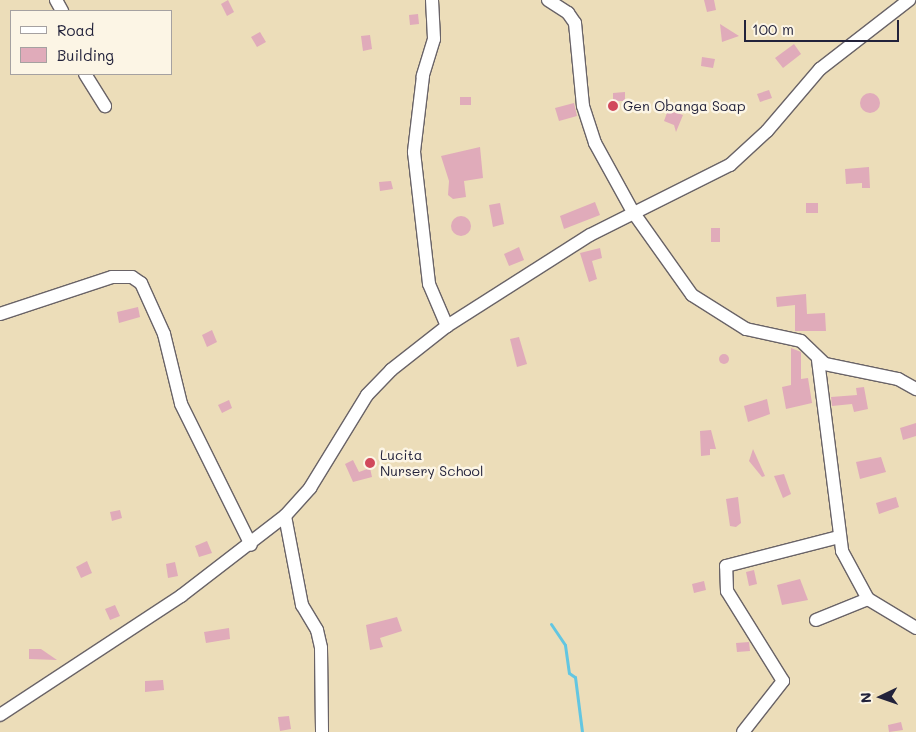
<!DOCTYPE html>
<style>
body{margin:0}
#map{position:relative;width:916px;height:732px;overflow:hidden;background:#ecddb9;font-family:Mali,sans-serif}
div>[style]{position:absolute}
.stream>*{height:3px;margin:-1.5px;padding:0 1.5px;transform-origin:1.5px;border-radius:1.5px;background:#63c6e1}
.building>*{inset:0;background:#e0abba}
.round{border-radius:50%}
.roads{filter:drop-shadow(1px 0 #696367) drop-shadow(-1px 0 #696367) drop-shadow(0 1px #696367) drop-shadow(0 -1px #696367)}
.minor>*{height:12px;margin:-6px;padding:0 6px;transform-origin:6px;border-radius:6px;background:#fff}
.dots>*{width:14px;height:14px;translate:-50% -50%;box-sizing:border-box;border:2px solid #fcf5e5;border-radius:50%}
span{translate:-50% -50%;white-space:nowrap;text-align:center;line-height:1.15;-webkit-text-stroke:5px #fcf5e5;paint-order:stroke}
.poi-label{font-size:14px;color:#22223b}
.left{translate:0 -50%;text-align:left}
.legend{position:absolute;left:10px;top:10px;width:162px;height:65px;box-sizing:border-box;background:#fcf5e5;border:1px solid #a5a1a1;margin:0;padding:6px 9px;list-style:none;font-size:15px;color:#22223b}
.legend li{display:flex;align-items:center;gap:10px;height:25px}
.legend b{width:25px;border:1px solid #a5a1a1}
.north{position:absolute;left:856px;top:672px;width:50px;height:50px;-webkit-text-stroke:4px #fcf5e5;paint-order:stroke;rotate:267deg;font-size:14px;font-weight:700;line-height:20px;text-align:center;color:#22223b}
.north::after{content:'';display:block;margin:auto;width:18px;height:22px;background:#22223b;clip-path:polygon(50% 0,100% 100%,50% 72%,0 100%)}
.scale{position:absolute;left:744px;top:20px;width:155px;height:22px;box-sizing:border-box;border:2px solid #22223b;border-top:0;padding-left:6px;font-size:15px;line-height:18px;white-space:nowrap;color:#22223b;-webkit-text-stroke:4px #fcf5e5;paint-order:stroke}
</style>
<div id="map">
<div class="stream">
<div style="left:551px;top:624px;width:25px;rotate:56deg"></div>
<div style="left:565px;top:645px;width:28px;rotate:82deg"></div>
<div style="left:569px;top:673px;width:7px;rotate:34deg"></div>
<div style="left:575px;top:677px;width:55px;rotate:82.7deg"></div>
</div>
<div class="building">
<div style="clip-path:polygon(228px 0,234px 12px,227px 16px,221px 4px)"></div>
<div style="clip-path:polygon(704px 0,714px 0,716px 10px,707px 12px)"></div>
<div style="clip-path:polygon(418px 14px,419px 24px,410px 25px,409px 15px)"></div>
<div style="clip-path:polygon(720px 24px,739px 36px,722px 42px)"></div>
<div style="clip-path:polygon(260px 32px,266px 42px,257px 47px,251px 37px)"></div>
<div style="clip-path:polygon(370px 35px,372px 49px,363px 51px,361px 36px)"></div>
<div style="clip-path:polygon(794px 44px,801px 54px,783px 68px,775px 58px)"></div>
<div style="clip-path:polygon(702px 57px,715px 59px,713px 68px,701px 66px)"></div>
<div style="clip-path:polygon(769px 90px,772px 98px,760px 102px,757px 94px)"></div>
<div style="clip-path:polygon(625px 92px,625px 101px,613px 101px,613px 93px)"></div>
<div class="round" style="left:860px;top:93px;width:20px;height:20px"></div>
<div style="clip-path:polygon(460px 97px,471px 97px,471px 105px,460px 105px)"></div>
<div style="clip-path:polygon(574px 103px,577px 116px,559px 121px,555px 108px)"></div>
<div style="clip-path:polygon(668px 110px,683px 115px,676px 132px,674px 125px,664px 121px)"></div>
<div style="clip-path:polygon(480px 147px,483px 178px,464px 181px,466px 197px,453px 199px,448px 195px,449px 181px,441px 156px)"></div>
<div style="clip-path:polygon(869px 167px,870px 188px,862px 188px,862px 183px,846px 184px,845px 169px)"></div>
<div style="clip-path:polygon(391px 181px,393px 189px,380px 191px,379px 182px)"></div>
<div style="clip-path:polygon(595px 202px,600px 215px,564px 229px,560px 216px)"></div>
<div style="clip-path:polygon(500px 203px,504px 224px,493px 227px,489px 205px)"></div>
<div style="clip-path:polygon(806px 203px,818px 203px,818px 213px,806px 213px)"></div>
<div class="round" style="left:451px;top:216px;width:20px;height:20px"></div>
<div style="clip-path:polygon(711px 228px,720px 228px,720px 242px,711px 242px)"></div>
<div style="clip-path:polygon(519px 247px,524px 260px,509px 266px,504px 254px)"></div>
<div style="clip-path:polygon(600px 248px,602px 258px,592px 261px,597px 279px,589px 282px,580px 253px)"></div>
<div style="clip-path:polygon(806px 294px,807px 314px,825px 313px,826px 331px,795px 331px,795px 305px,777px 307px,776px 297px)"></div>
<div style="clip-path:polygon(138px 307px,140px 317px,119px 323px,117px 312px)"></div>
<div style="clip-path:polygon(212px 330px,217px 342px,207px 347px,202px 335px)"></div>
<div style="clip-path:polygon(519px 337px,527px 364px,517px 367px,510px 339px)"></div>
<div style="clip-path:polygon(791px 348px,801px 352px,801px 379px,808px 378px,812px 403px,786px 409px,782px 387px,791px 385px)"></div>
<div class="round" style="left:719px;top:354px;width:10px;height:10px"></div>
<div style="clip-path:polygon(864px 387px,868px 409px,854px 412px,852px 404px,832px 406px,831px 397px,857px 395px,856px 388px)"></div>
<div style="clip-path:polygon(767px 399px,770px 414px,748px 422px,744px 406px)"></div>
<div style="clip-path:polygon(229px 400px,232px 408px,222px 413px,218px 405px)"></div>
<div style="clip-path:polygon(916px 423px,916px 436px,903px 440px,900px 428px)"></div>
<div style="clip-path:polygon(711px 430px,716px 449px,710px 449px,710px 455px,701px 456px,700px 431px)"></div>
<div style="clip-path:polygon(753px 449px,765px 476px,762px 477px,749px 461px)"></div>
<div style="clip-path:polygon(881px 457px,886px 472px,860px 479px,856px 462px)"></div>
<div style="clip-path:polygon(353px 460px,359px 472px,370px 468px,372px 477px,353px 482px,345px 464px)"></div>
<div style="clip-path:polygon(784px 474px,791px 494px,783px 498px,774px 476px)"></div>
<div style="clip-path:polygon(738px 497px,741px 523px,736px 527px,730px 526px,726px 499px)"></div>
<div style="clip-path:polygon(896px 497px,899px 507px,879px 514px,876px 503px)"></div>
<div style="clip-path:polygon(120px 510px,122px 518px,112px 521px,110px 512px)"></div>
<div style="clip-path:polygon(207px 541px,212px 553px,199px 557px,195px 546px)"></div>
<div style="clip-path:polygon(87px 561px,92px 573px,81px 578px,76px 567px)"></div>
<div style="clip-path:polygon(175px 562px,178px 576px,168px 578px,166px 564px)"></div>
<div style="clip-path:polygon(754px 570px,757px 584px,749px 586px,746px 572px)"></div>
<div style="clip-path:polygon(800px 579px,808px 600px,782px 605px,777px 585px)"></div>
<div style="clip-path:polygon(704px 581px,706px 590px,694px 593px,692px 584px)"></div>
<div style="clip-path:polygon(115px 605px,120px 616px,110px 620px,105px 609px)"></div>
<div style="clip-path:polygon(397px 617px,402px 631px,380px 638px,383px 647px,370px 650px,366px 625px)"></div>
<div style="clip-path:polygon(229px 628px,230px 639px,206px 643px,204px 632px)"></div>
<div style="clip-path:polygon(749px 642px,750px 651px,737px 652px,736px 643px)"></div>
<div style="clip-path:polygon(29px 649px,41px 649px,57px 660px,29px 659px)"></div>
<div style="clip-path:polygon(163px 680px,164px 690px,145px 692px,145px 681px)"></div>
<div style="clip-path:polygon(289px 716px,291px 729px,280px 731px,278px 717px)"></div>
<div style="clip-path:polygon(901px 722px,903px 730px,889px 732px,888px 725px)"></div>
</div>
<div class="roads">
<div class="minor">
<div style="left:56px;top:0;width:13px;rotate:61deg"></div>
<div style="left:432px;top:0;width:39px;rotate:87deg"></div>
<div style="left:434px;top:39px;width:39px;rotate:107deg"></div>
<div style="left:423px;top:76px;width:77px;rotate:96.8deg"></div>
<div style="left:414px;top:152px;width:133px;rotate:83.5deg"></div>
<div style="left:429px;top:284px;width:46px;rotate:66.8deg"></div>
<div style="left:548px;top:0;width:24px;rotate:33deg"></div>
<div style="left:568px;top:13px;width:12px;rotate:55deg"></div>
<div style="left:575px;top:23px;width:83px;rotate:84.5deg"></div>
<div style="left:583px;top:106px;width:39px;rotate:72deg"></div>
<div style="left:595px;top:143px;width:79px;rotate:61.2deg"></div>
<div style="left:633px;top:212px;width:102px;rotate:54.6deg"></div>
<div style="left:692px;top:295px;width:64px;rotate:32.2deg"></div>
<div style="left:746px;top:329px;width:56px;rotate:12.3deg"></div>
<div style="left:801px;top:341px;width:33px;rotate:44deg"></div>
<div style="left:825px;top:364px;width:75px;rotate:11.6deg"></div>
<div style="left:898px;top:379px;width:21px;rotate:29deg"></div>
<div style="left:85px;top:74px;width:38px;rotate:58deg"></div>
<div style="left:0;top:314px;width:118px;rotate:-18.3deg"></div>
<div style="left:112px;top:277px;width:20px"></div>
<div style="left:132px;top:277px;width:11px;rotate:34deg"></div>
<div style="left:141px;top:283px;width:56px;rotate:65.7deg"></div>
<div style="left:164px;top:334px;width:72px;rotate:76.3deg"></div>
<div style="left:181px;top:404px;width:157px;rotate:63.6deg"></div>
<div style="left:818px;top:360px;width:193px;rotate:82.8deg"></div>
<div style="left:842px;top:551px;width:55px;rotate:61.6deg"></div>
<div style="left:868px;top:599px;width:56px;rotate:31.1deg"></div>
<div style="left:285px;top:516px;width:91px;rotate:79.2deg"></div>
<div style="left:302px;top:605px;width:29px;rotate:59deg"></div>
<div style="left:317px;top:630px;width:18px;rotate:77deg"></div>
<div style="left:321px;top:648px;width:84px;rotate:89.3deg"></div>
<div style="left:816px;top:620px;width:56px;rotate:-22deg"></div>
<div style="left:0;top:715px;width:217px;rotate:-33.3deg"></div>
<div style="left:181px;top:596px;width:131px;rotate:-37.6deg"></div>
<div style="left:285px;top:516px;width:38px;rotate:-48deg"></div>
<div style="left:310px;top:488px;width:109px;rotate:-58.5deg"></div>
<div style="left:367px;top:395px;width:35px;rotate:-46deg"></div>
<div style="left:391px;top:370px;width:71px;rotate:-38.2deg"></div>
<div style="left:447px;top:326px;width:169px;rotate:-32.5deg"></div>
<div style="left:590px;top:235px;width:157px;rotate:-26.6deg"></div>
<div style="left:730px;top:165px;width:50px;rotate:-42.6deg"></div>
<div style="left:767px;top:131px;width:82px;rotate:-49.5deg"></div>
<div style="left:820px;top:69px;width:113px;rotate:-37.8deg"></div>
<div style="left:743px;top:732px;width:65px;rotate:-51.9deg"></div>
<div style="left:783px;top:681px;width:106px;rotate:-121.9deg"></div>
<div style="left:727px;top:591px;width:25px;rotate:-92deg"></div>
<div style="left:726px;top:566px;width:117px;rotate:-14.4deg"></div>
</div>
</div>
<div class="dots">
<div style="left:613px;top:106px;background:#d1495b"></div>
<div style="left:370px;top:463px;background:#d1495b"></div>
</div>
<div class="poi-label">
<span class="left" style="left:623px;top:106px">Gen Obanga Soap</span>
<span class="left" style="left:380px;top:463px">Lucita<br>Nursery School</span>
</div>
<ul class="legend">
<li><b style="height:6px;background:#fff"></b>Road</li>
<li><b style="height:14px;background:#e0abba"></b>Building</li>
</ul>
<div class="north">N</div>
<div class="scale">100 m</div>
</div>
